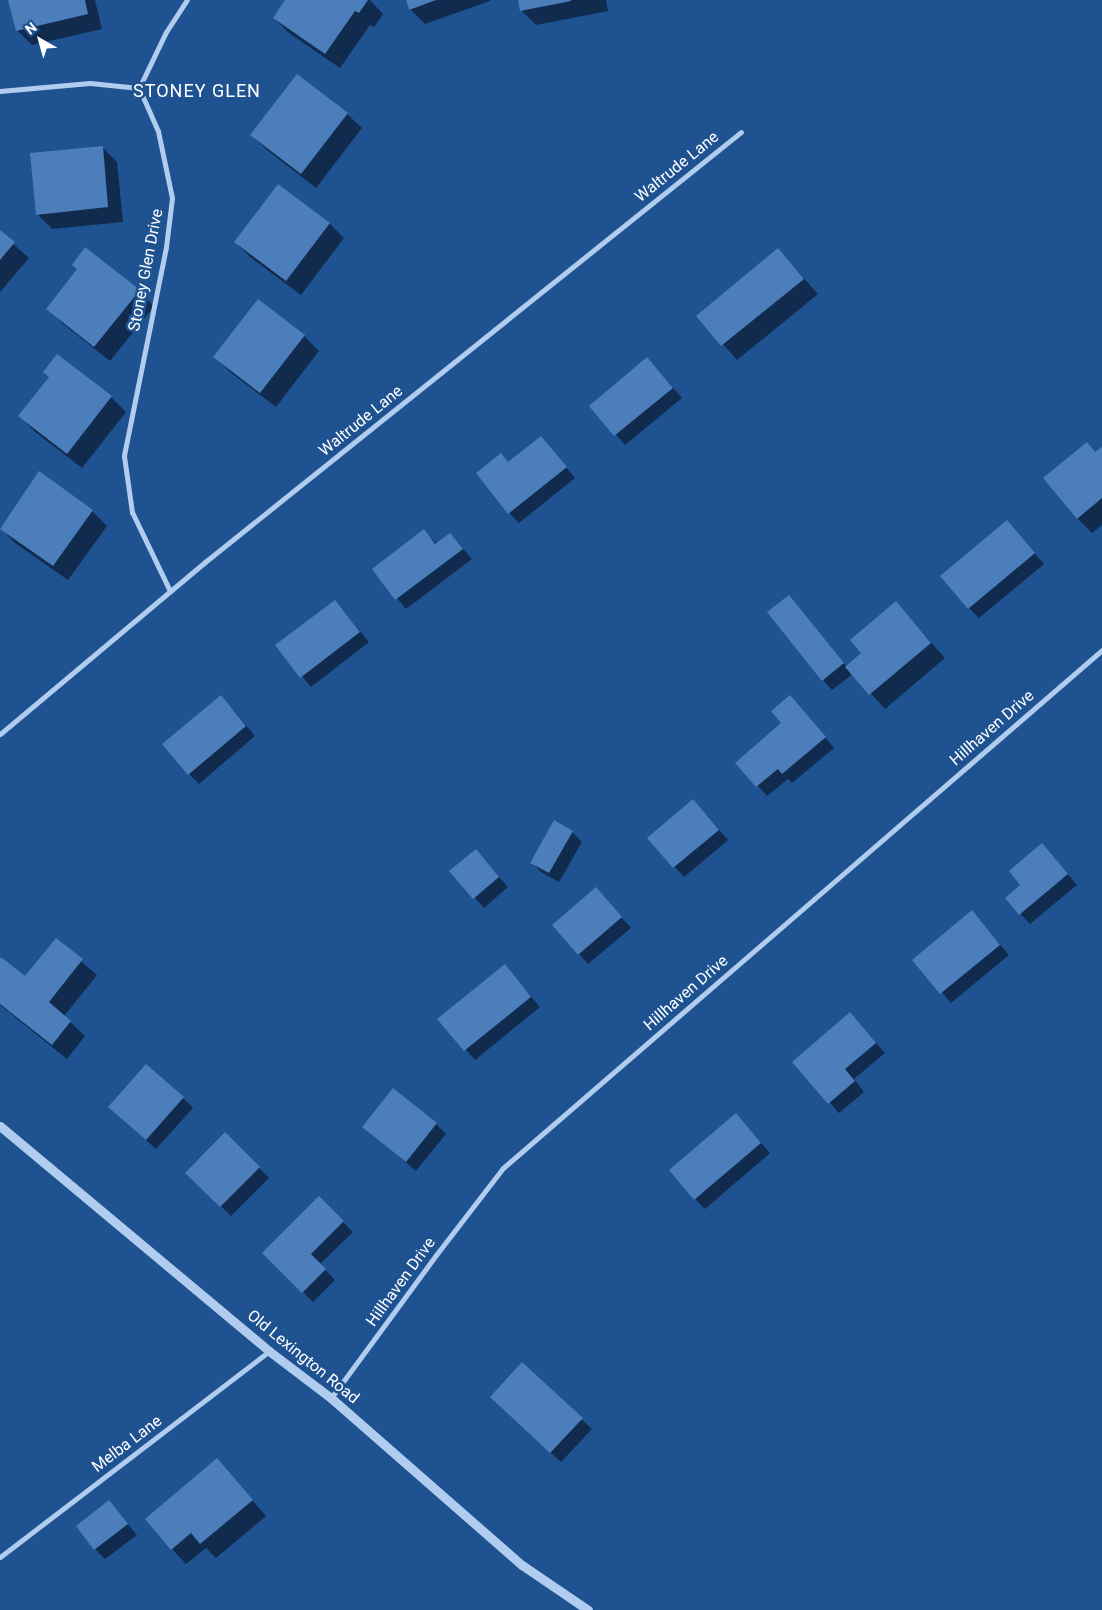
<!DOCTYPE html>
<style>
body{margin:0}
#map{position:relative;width:1102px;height:1610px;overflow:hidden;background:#1f5291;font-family:Roboto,sans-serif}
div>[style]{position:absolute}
.shadow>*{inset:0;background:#0007}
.building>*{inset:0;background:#4b7eba}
.minor>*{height:5px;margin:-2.5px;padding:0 2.5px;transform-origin:2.5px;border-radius:2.5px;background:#b0ccee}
.tertiary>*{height:9px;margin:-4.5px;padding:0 4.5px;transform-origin:4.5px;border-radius:4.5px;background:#b0ccee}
span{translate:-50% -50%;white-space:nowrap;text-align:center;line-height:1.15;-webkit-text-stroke:5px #1f5291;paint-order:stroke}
.street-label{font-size:16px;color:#fff}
.neighbourhood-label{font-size:18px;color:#fff;letter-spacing:1px}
.north{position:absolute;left:15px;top:15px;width:50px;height:50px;-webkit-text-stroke:4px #1f5291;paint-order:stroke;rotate:322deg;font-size:14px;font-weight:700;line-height:20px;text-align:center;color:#fff}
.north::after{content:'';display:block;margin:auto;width:18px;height:22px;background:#fff;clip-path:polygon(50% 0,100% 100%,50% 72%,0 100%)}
</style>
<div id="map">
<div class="shadow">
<div style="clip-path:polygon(10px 0,95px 0,102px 29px,32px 45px,17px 30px)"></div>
<div style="clip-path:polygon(287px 0,370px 0,383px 14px,374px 27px,370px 25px,340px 68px,289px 33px,274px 18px)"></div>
<div style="clip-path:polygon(407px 0,490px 0,490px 1px,425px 24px,410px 9px)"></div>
<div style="clip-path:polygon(519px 0,606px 0,608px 11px,536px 25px,521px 10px)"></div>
<div style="clip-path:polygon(347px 114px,362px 128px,316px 188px,267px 150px,252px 135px)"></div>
<div style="clip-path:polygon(102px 147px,117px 162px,123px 222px,52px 229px,37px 214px)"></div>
<div style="clip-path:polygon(329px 223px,344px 238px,301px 295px,250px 257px,235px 242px)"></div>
<div style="clip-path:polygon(0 232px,29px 258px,0 292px)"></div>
<div style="clip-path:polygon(778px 249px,818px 294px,737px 360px,698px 316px)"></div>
<div style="clip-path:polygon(139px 291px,154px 306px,110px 361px,62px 323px,48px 308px)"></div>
<div style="clip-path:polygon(259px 301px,304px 336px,319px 351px,276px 407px,230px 372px,215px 357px)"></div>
<div style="clip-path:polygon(58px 356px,111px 397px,126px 412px,82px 468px,34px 431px,20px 416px,50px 377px)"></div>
<div style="clip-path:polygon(656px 368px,682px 398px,625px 445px,591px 406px)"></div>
<div style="clip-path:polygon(541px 437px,575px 478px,519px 523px,509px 513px,509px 463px)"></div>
<div style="clip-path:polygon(1102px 448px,1102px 525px,1092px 533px,1077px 518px,1096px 453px)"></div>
<div style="clip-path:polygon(40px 473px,92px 511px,107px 526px,68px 580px,15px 543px,1px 528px)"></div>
<div style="clip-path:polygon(424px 531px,437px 544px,450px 534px,472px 559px,406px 609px,373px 570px)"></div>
<div style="clip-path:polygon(1016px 532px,1044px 564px,979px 618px,969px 608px)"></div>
<div style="clip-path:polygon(789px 597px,847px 667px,862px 653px,896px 603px,945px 658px,885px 709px,853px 674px,832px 690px,823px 680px)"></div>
<div style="clip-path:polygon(335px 601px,369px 642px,311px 687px,277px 646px)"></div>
<div style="clip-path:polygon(231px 707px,255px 736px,199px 784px,189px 774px)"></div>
<div style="clip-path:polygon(800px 707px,834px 748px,792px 783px,788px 779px,767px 796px,737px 763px)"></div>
<div style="clip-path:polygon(693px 800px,728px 840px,684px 877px,649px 838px)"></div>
<div style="clip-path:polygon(572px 832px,582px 842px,559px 882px,541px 872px,531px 862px)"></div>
<div style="clip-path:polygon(1042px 845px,1077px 885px,1030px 924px,1006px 898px,1022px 885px)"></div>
<div style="clip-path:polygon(476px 851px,508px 887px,484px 908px,451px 871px)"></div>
<div style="clip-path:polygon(596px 889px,631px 928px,588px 964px,579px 954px)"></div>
<div style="clip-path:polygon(972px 912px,1009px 955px,951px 1003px,914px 960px)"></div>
<div style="clip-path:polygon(56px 940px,97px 975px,64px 1016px,85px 1036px,67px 1059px,0 1005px,0 961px,25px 978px)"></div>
<div style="clip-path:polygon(504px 966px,540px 1007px,475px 1060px,439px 1019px)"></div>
<div style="clip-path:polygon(850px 1014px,885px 1053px,854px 1079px,864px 1092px,839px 1113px,794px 1062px)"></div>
<div style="clip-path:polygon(183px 1098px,193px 1108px,156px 1149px,120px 1117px)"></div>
<div style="clip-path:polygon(736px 1115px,770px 1153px,705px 1209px,695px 1199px)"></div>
<div style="clip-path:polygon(436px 1124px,446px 1134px,416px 1171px,364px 1126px)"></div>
<div style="clip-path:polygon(225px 1134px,269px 1178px,231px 1216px,187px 1173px)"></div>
<div style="clip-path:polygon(319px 1197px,353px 1232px,320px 1264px,335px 1280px,313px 1302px,264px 1253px)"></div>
<div style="clip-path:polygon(522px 1364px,592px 1429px,561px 1462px,501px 1407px)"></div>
<div style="clip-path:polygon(217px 1460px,266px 1516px,216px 1558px,206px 1548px,186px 1564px,172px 1549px)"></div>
<div style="clip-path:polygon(109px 1502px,137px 1535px,105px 1559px,95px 1549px)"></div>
</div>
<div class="building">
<div style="clip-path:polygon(8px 0,85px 0,88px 14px,16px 31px)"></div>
<div style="clip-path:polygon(285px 0,368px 0,359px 13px,355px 11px,325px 54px,273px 18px)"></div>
<div style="clip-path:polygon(406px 0,436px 0,409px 10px)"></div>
<div style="clip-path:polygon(518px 0,571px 0,571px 1px,520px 11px)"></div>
<div style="clip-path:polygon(297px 74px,348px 113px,301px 174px,250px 135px)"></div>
<div style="clip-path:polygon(103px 146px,108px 207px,36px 215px,30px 153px)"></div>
<div style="clip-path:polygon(278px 184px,330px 223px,286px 281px,234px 242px)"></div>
<div style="clip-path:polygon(0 230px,15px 242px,0 260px)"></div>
<div style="clip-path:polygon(85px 247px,140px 290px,94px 347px,46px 309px,77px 269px,72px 265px)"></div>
<div style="clip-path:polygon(778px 248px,804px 279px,721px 346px,696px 316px)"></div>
<div style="clip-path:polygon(258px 299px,305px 335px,260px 393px,213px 357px)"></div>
<div style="clip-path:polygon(57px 354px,112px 396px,67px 454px,18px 416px,49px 377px,43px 372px)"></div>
<div style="clip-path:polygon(647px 357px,673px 388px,614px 436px,589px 406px)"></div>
<div style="clip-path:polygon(541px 436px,567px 467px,508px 514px,476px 473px,501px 453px,508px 462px)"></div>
<div style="clip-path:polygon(1087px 442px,1095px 452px,1102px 447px,1102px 498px,1077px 519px,1043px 478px)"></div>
<div style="clip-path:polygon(39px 471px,93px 510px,53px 566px,0 529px)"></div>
<div style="clip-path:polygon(1007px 520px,1035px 553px,968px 609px,940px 576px)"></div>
<div style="clip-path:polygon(424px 529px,435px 544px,450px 533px,463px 549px,395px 600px,372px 569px)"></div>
<div style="clip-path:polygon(789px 595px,844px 663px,822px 681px,767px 612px)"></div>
<div style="clip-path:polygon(335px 600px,360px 632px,300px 678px,275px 645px)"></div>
<div style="clip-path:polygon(896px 601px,931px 643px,869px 695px,845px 667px,861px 653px,850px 640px)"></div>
<div style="clip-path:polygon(221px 695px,246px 726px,188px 775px,162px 744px)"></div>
<div style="clip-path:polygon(790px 695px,826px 737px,782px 774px,778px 769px,756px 787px,735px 763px,781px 723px,771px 711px)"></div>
<div style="clip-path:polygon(693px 799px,719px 830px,673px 868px,647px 838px)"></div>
<div style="clip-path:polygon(554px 820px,573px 831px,549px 873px,530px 863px)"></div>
<div style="clip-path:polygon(1042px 843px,1068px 874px,1019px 915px,1005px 898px,1020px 885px,1009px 871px)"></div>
<div style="clip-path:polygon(476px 849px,499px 877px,473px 899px,449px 871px)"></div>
<div style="clip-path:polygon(596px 887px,622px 917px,578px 955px,552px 925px)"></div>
<div style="clip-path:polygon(972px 910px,1000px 945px,940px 994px,912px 960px)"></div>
<div style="clip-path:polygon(56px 938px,83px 959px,49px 1002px,71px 1021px,52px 1045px,0 1004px,0 959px,1px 957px,25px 976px)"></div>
<div style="clip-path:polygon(505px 964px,531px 997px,464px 1051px,437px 1019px)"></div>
<div style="clip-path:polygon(850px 1012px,876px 1043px,845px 1069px,855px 1081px,828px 1104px,792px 1062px)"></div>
<div style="clip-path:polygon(146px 1064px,184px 1097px,146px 1140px,108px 1107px)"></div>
<div style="clip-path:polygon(393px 1088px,437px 1123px,406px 1162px,362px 1127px)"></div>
<div style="clip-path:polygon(736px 1113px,761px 1143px,694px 1200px,669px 1170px)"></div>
<div style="clip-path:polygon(225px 1132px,260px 1167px,220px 1207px,185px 1173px)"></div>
<div style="clip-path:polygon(319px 1196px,344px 1221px,311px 1254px,326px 1269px,302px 1293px,262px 1253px)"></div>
<div style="clip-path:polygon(522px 1362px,583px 1418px,550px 1453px,490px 1397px)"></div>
<div style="clip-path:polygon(217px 1458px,253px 1500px,200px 1544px,191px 1533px,171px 1550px,145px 1519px)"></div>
<div style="clip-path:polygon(109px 1500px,128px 1524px,94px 1550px,76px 1526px)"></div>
</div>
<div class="minor">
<div style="left:139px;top:88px;width:62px;rotate:-64.3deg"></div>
<div style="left:166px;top:32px;width:38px;rotate:-57deg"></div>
<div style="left:0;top:91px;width:90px;rotate:-5.1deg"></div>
<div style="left:90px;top:83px;width:49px;rotate:5.8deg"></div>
<div style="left:139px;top:88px;width:47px;rotate:66.2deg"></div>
<div style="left:158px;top:131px;width:68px;rotate:78.2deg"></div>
<div style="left:172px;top:198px;width:49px;rotate:97deg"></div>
<div style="left:166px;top:247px;width:213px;rotate:101.4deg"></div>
<div style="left:124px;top:456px;width:57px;rotate:81.9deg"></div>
<div style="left:132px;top:512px;width:88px;rotate:64.3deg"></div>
<div style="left:0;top:734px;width:268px;rotate:-40deg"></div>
<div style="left:205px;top:562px;width:687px;rotate:-38.74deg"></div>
<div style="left:331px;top:1398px;width:177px;rotate:-53.7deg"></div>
<div style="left:436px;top:1255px;width:110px;rotate:-52.4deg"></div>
<div style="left:503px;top:1168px;width:792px;rotate:-40.85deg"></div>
<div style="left:0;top:1557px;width:339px;rotate:-37.4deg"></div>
</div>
<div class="tertiary">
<div style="left:0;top:1126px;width:351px;rotate:39.9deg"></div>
<div style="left:269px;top:1351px;width:78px;rotate:37.2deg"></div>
<div style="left:331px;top:1398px;width:254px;rotate:41.2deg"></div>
<div style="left:522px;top:1565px;width:80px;rotate:34.3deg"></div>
</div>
<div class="street-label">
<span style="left:677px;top:167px;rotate:-39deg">Waltrude Lane</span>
<span style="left:146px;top:270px;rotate:-79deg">Stoney Glen Drive</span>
<span style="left:361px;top:421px;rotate:-39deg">Waltrude Lane</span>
<span style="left:992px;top:728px;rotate:-41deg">Hillhaven Drive</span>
<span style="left:686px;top:993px;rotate:-41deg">Hillhaven Drive</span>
<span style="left:401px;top:1282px;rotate:-54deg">Hillhaven Drive</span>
<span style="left:303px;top:1357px;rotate:39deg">Old Lexington Road</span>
<span style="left:127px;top:1444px;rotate:-37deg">Melba Lane</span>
</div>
<div class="neighbourhood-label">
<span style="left:197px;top:91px">STONEY GLEN</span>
</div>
<div class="north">N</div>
</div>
